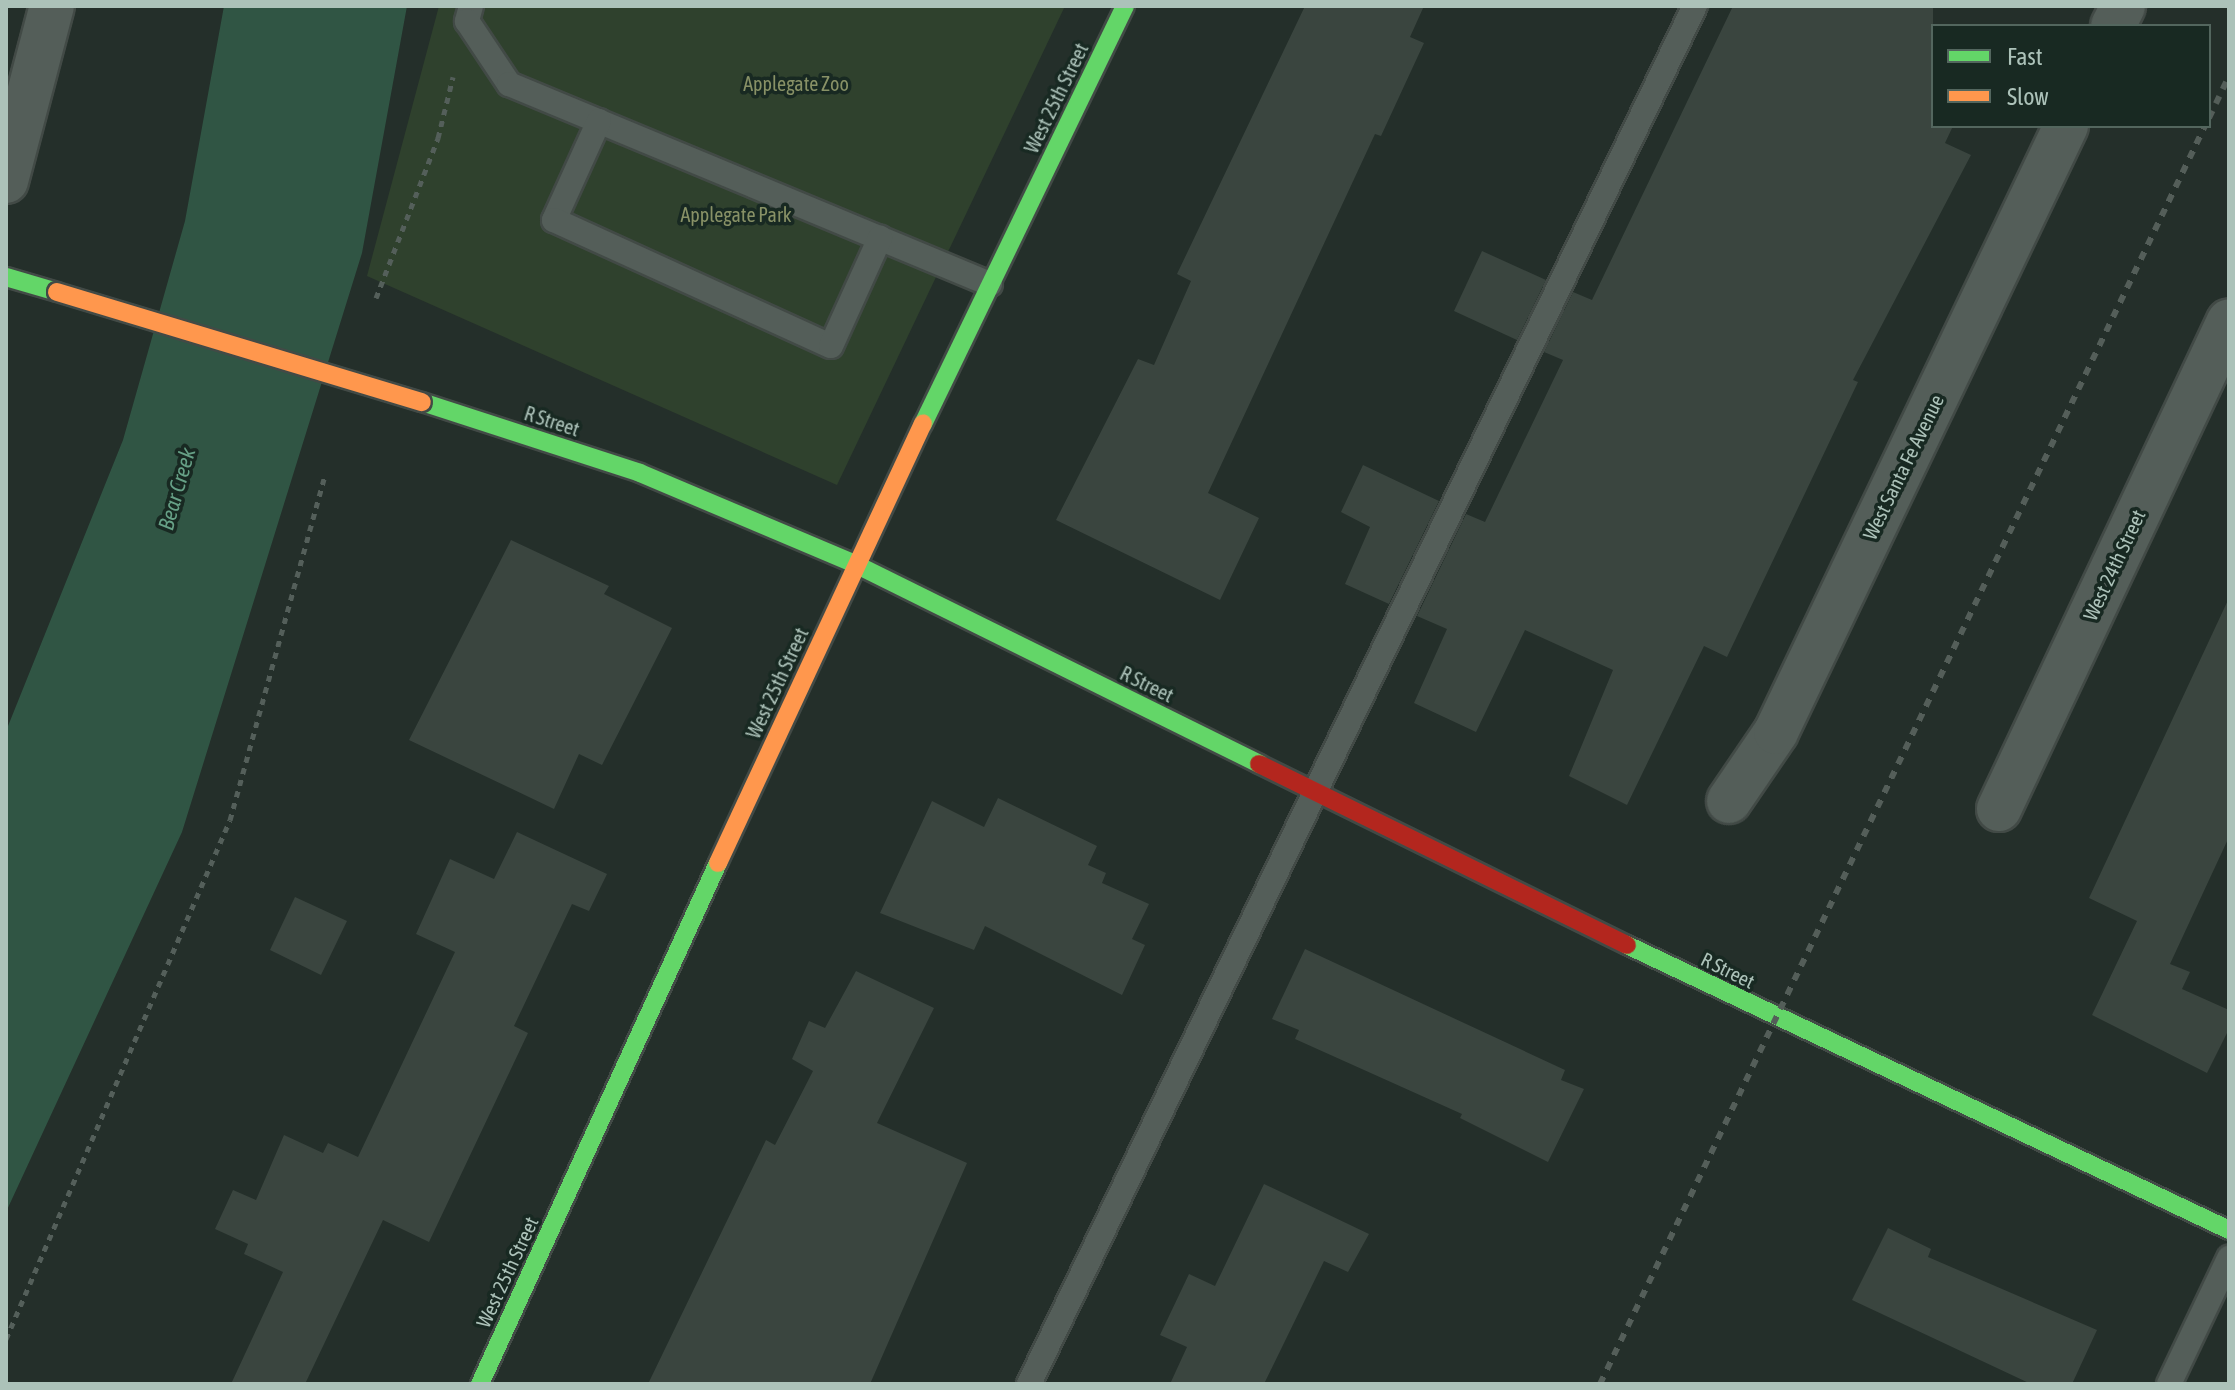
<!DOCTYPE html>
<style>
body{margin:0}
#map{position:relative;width:2235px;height:1390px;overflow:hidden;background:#242f2a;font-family:"Asap Condensed",sans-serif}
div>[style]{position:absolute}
.green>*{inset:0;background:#2f412d}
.water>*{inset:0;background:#305544}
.building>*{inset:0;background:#3a453f}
.path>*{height:5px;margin-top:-2.5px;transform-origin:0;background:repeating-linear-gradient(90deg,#545f5a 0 6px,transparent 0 12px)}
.roads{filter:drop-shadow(2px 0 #424a46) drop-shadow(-2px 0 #424a46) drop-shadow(0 2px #424a46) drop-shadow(0 -2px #424a46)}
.lane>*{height:24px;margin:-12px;padding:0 12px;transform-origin:12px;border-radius:12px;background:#545e59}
.street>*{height:44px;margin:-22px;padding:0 22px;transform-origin:22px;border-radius:22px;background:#545e59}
.fast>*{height:18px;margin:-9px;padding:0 9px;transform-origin:9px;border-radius:9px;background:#63d668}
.slow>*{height:18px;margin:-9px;padding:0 9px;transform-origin:9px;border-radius:9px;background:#ff974d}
.jam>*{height:18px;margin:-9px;padding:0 9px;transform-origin:9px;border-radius:9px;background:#b3261e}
.rail>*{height:6px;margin-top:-3px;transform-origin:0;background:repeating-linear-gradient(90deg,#545e59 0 8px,transparent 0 16px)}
.bridges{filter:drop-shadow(2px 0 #424a46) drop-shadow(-2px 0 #424a46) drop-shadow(0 2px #424a46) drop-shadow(0 -2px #424a46)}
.slow-bridge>*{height:18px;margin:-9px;padding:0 9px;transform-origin:9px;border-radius:9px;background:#ff974d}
span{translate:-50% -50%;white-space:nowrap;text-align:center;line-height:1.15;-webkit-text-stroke:7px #182922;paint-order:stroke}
.park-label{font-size:20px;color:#889166}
.street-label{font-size:20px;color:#acc2b9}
.water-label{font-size:22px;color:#66a086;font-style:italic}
.frame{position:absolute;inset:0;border:8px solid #acc2b9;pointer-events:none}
.legend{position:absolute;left:1931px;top:24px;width:280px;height:104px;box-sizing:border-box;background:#182922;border:2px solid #53665e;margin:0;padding:10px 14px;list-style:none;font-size:24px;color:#acc2b9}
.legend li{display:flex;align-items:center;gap:16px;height:40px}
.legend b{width:40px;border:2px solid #53665e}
</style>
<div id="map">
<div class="green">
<div style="clip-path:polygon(439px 6px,1065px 6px,837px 485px,367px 276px)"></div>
</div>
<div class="water">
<div style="clip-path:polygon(224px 6px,407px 6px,362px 253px,182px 832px,6px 1212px,6px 731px,123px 440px,185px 221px)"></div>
</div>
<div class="building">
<div style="clip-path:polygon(1305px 6px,1424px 6px,1410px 37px,1424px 43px,1381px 136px,1375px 134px,1208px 493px,1259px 518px,1220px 600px,1056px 520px,1138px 359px,1154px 365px,1191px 281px,1177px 274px)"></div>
<div style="clip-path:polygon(1733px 6px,1933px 6px,1933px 126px,1953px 126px,1945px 143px,1971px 155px,1853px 380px,1858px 382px,1727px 657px,1704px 646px,1627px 805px,1569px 776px,1613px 670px,1525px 630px,1476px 732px,1414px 703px,1447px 629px,1417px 616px,1466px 514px,1485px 522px,1563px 360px,1544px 352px,1573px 292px,1592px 300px)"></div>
<div style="clip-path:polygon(1482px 251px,1546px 280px,1517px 340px,1454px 311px)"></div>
<div style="clip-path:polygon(1363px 465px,1439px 501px,1389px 604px,1345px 584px,1370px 527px,1341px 512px)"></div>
<div style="clip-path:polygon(511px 540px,609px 586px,604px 594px,672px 628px,602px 765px,579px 754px,554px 809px,409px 740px)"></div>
<div style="clip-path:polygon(2229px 598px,2229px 837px,2170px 964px,2190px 972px,2182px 989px,2229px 1010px,2229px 1029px,2207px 1073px,2092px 1015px,2137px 921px,2089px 898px)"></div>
<div style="clip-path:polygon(998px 798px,1097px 846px,1088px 865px,1106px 873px,1102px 883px,1149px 904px,1132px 939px,1145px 945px,1122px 995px,985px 926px,974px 950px,880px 913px,932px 801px,984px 827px)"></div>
<div style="clip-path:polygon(517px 832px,607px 874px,589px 911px,572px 904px,514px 1026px,528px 1033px,429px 1242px,383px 1220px,305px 1384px,231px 1384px,283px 1272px,244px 1254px,248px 1244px,215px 1229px,233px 1190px,256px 1200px,284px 1135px,323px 1153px,328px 1143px,358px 1157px,455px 952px,416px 934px,450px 859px,494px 879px)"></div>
<div style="clip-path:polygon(295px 897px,347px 921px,321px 975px,270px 950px)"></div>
<div style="clip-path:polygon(1305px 949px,1565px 1070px,1561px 1080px,1584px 1089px,1548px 1162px,1460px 1118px,1462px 1114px,1295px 1039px,1299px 1030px,1272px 1019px)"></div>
<div style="clip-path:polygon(856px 971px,934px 1008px,877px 1123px,967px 1163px,870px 1384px,648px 1384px,766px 1140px,775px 1145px,813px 1071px,792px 1059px,809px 1021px,825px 1028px)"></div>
<div style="clip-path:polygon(1264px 1184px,1369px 1234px,1348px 1272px,1324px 1261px,1264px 1384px,1170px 1384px,1187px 1347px,1160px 1335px,1189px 1274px,1215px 1286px)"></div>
<div style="clip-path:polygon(1888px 1228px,1931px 1249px,1928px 1257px,2097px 1330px,2072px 1384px,2031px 1384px,1852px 1300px)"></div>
</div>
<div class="path">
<div style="left:376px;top:298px;width:172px;rotate:-68.8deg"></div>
<div style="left:438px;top:138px;width:63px;rotate:-76.2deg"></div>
<div style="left:6px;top:1339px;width:565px;rotate:-66.66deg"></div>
<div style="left:230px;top:820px;width:355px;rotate:-74.6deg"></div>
</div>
<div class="roads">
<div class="lane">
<div style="left:471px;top:6px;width:16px;rotate:105deg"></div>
<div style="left:467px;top:21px;width:76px;rotate:56.3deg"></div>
<div style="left:509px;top:84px;width:521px;rotate:22.58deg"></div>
<div style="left:599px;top:121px;width:109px;rotate:114.4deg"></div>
<div style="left:554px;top:220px;width:304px;rotate:24.5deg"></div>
<div style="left:831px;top:346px;width:119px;rotate:-65.6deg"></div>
<div style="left:1029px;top:1384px;width:1531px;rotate:-64.21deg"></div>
<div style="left:2169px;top:1384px;width:140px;rotate:-64.5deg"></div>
</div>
<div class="street">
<div style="left:2113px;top:26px;width:22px;rotate:-63deg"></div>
<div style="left:6px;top:181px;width:181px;rotate:-75.3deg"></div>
<div style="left:1729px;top:801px;width:83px;rotate:-55.7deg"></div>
<div style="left:1776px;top:732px;width:672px;rotate:-64.43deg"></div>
<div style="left:1999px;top:809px;width:539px;rotate:-64.76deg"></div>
</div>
<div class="fast">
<div style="left:6px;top:277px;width:53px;rotate:16.4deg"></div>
<div style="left:422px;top:402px;width:229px;rotate:18deg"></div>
<div style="left:640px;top:473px;width:233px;rotate:22.9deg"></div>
<div style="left:855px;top:564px;width:451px;rotate:26.3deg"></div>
<div style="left:923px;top:424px;width:464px;rotate:-64.2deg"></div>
<div style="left:1627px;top:945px;width:666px;rotate:25.33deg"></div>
<div style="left:480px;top:1384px;width:573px;rotate:-65.45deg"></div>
</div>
<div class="slow">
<div style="left:718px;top:863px;width:485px;rotate:-65deg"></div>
</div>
<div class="jam">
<div style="left:1259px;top:764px;width:410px;rotate:26.2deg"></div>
</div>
</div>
<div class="rail">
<div style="left:2209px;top:118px;width:47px;rotate:-64.5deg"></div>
<div style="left:1600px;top:1384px;width:1396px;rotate:-64.32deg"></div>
</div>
<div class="bridges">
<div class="slow-bridge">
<div style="left:57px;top:292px;width:381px;rotate:16.8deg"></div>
</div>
</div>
<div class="park-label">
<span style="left:796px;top:83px">Applegate Zoo</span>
<span style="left:736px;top:214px">Applegate Park</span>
</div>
<div class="street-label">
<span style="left:1056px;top:98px;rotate:-64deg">West 25th Street</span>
<span style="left:552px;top:421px;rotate:18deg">R Street</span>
<span style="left:1903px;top:467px;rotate:-64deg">West Santa Fe Avenue</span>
<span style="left:2114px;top:565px;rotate:-65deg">West 24th Street</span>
<span style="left:777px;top:683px;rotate:-65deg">West 25th Street</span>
<span style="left:1147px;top:684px;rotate:26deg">R Street</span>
<span style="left:1728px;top:970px;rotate:26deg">R Street</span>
<span style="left:507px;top:1272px;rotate:-65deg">West 25th Street</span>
</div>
<div class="water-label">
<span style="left:177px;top:489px;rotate:-74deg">Bear Creek</span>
</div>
<div class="frame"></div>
<ul class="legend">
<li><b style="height:10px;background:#63d668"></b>Fast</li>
<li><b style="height:10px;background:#ff974d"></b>Slow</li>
</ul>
</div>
